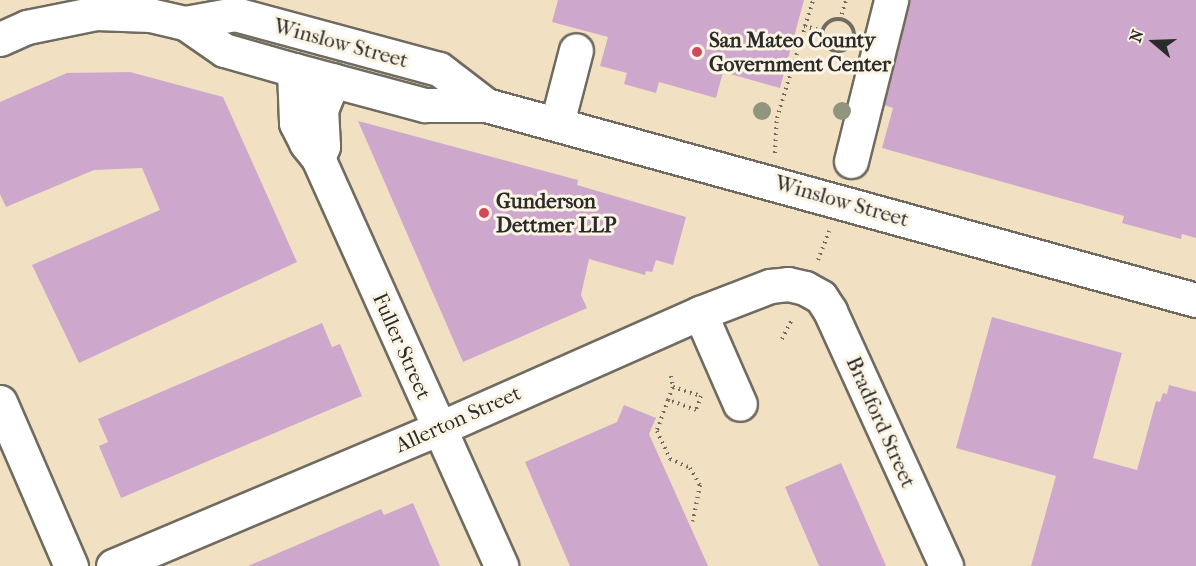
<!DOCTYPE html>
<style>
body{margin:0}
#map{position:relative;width:1196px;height:566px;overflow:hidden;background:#f1e1c2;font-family:"IM FELL French Canon",serif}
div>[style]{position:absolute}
.building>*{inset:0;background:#cea7cd}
.path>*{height:4px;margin-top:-2px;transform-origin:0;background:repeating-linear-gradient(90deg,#706b60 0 1.5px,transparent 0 6px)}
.path>.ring{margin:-2px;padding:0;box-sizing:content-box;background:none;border:4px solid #706b60;border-radius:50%}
.roads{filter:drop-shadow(2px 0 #706b60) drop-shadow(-2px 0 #706b60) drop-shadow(0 2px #706b60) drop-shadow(0 -2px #706b60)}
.minor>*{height:33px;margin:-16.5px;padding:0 16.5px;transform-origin:16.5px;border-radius:16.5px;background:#fff}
.trees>*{width:18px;height:18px;margin:-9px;border-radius:50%;background:#91957e}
.dots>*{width:16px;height:16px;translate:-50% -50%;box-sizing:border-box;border:3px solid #fcf5e5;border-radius:50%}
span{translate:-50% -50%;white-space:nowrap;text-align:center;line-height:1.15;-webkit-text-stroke:6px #fcf5e5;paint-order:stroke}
.poi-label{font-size:21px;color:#2b2b2b;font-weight:700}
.left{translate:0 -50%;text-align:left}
.street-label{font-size:21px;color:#2b2b2b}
.north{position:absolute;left:1124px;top:12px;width:60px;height:60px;-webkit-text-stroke:4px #fcf5e5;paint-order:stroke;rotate:289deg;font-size:16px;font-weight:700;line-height:24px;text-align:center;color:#2b2b2b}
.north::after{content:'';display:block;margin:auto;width:21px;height:27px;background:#2b2b2b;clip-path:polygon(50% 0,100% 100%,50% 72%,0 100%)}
</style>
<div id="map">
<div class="building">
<div style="clip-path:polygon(558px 0,804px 0,780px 88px,723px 72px,716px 98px,659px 82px,656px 93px,624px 84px,627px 73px,600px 66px,608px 37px,552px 22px)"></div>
<div style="clip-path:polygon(909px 0,1196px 0,1196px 238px,1182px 234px,1181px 239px,1122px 223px,1124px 216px,882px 148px,893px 108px,884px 105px)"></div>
<div style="clip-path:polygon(130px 72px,223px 97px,297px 262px,79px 363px,32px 265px,160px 210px,142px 168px,94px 170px,6px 207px,0 194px,0 102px,67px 73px)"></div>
<div style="clip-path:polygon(358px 121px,578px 180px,577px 185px,686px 217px,673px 265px,656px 260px,652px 272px,646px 271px,645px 275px,589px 259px,581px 295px,587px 308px,463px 362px)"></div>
<div style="clip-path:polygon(992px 317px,1122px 353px,1093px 458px,1137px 470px,1156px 401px,1160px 402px,1163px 393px,1167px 394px,1169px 385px,1196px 392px,1196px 566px,1031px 566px,1056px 476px,956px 448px)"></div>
<div style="clip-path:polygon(322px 323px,332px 347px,340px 344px,362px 396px,121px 498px,99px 446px,108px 442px,98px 419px)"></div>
<div style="clip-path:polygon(624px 405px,656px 418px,649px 434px,708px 566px,570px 566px,525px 462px,617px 422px)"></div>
<div style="clip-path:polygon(841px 463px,886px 566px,819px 566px,785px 487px)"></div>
<div style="clip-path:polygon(413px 503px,440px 566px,248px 566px,381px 509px,384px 515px)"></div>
</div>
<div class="path">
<div class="ring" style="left:822px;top:19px;width:28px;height:28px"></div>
<div style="left:840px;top:20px;width:21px;rotate:-73deg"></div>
<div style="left:804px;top:26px;width:20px;rotate:15deg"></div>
<div style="left:775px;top:153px;width:35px;rotate:-87deg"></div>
<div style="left:777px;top:118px;width:123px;rotate:-73deg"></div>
<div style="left:818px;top:260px;width:31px;rotate:-69deg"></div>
<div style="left:782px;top:339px;width:20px;rotate:-63deg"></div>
<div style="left:671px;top:376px;width:11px;rotate:80deg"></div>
<div style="left:673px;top:387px;width:29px;rotate:18deg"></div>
<div style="left:701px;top:396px;width:15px;rotate:110deg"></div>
<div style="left:696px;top:410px;width:30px;rotate:-160deg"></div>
<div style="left:668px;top:400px;width:33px;rotate:110deg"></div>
<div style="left:657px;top:431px;width:31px;rotate:65deg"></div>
<div style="left:670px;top:459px;width:22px;rotate:24deg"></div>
<div style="left:690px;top:468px;width:20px;rotate:60deg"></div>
<div style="left:700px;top:485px;width:37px;rotate:101deg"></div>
<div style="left:668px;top:400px;width:14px;rotate:-69deg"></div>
</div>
<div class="roads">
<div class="minor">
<div style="left:185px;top:23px;width:51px;rotate:-10.2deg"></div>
<div style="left:235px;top:14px;width:211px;rotate:15.1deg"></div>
<div style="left:439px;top:69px;width:59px;rotate:37.5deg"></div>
<div style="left:0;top:39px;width:30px;rotate:-24deg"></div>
<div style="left:27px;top:27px;width:70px;rotate:-11.5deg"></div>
<div style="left:96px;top:13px;width:54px;rotate:2.1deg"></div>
<div style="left:150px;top:15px;width:36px;rotate:13deg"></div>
<div style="left:185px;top:23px;width:47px;rotate:34.7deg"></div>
<div style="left:224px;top:50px;width:73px;rotate:15.9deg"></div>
<div style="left:294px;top:70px;width:136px;rotate:15deg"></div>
<div style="left:425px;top:105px;width:61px"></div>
<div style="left:486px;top:105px;width:736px;rotate:15.36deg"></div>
<div style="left:294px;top:70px;width:53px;rotate:87.8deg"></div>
<div style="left:296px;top:123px;width:22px;rotate:63deg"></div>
<div style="left:306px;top:143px;width:19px;rotate:51deg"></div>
<div style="left:318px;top:158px;width:13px;rotate:-67deg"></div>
<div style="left:323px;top:146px;width:36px;rotate:-93deg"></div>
<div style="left:321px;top:110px;width:32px;rotate:-68deg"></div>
<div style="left:557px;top:123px;width:75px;rotate:-75.4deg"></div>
<div style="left:318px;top:158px;width:447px;rotate:65.8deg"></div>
<div style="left:851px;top:161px;width:166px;rotate:-76deg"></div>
<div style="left:700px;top:313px;width:99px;rotate:66.3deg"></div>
<div style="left:0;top:402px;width:179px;rotate:66.6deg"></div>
<div style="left:113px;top:566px;width:353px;rotate:-22.9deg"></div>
<div style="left:438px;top:429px;width:287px;rotate:-23.9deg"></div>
<div style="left:700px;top:313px;width:75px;rotate:-21.1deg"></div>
<div style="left:770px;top:286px;width:18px;rotate:-6deg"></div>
<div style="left:788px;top:284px;width:17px;rotate:13deg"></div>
<div style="left:805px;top:288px;width:18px;rotate:29deg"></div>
<div style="left:821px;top:297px;width:17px;rotate:57deg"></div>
<div style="left:830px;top:311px;width:280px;rotate:65.5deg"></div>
</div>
</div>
<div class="trees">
<div style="left:762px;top:111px"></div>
<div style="left:842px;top:111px"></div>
</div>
<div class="dots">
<div style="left:697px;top:52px;background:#d1495b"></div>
<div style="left:484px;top:213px;background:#d1495b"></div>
</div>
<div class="poi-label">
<span class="left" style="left:709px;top:52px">San Mateo County<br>Government Center</span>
<span class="left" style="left:496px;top:213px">Gunderson<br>Dettmer LLP</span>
</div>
<div class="street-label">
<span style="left:341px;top:43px;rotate:15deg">Winslow Street</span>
<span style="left:842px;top:201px;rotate:16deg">Winslow Street</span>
<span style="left:402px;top:346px;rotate:66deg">Fuller Street</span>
<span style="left:458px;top:419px;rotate:-24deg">Allerton Street</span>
<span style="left:881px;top:422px;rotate:66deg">Bradford Street</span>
</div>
<div class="north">N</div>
</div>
